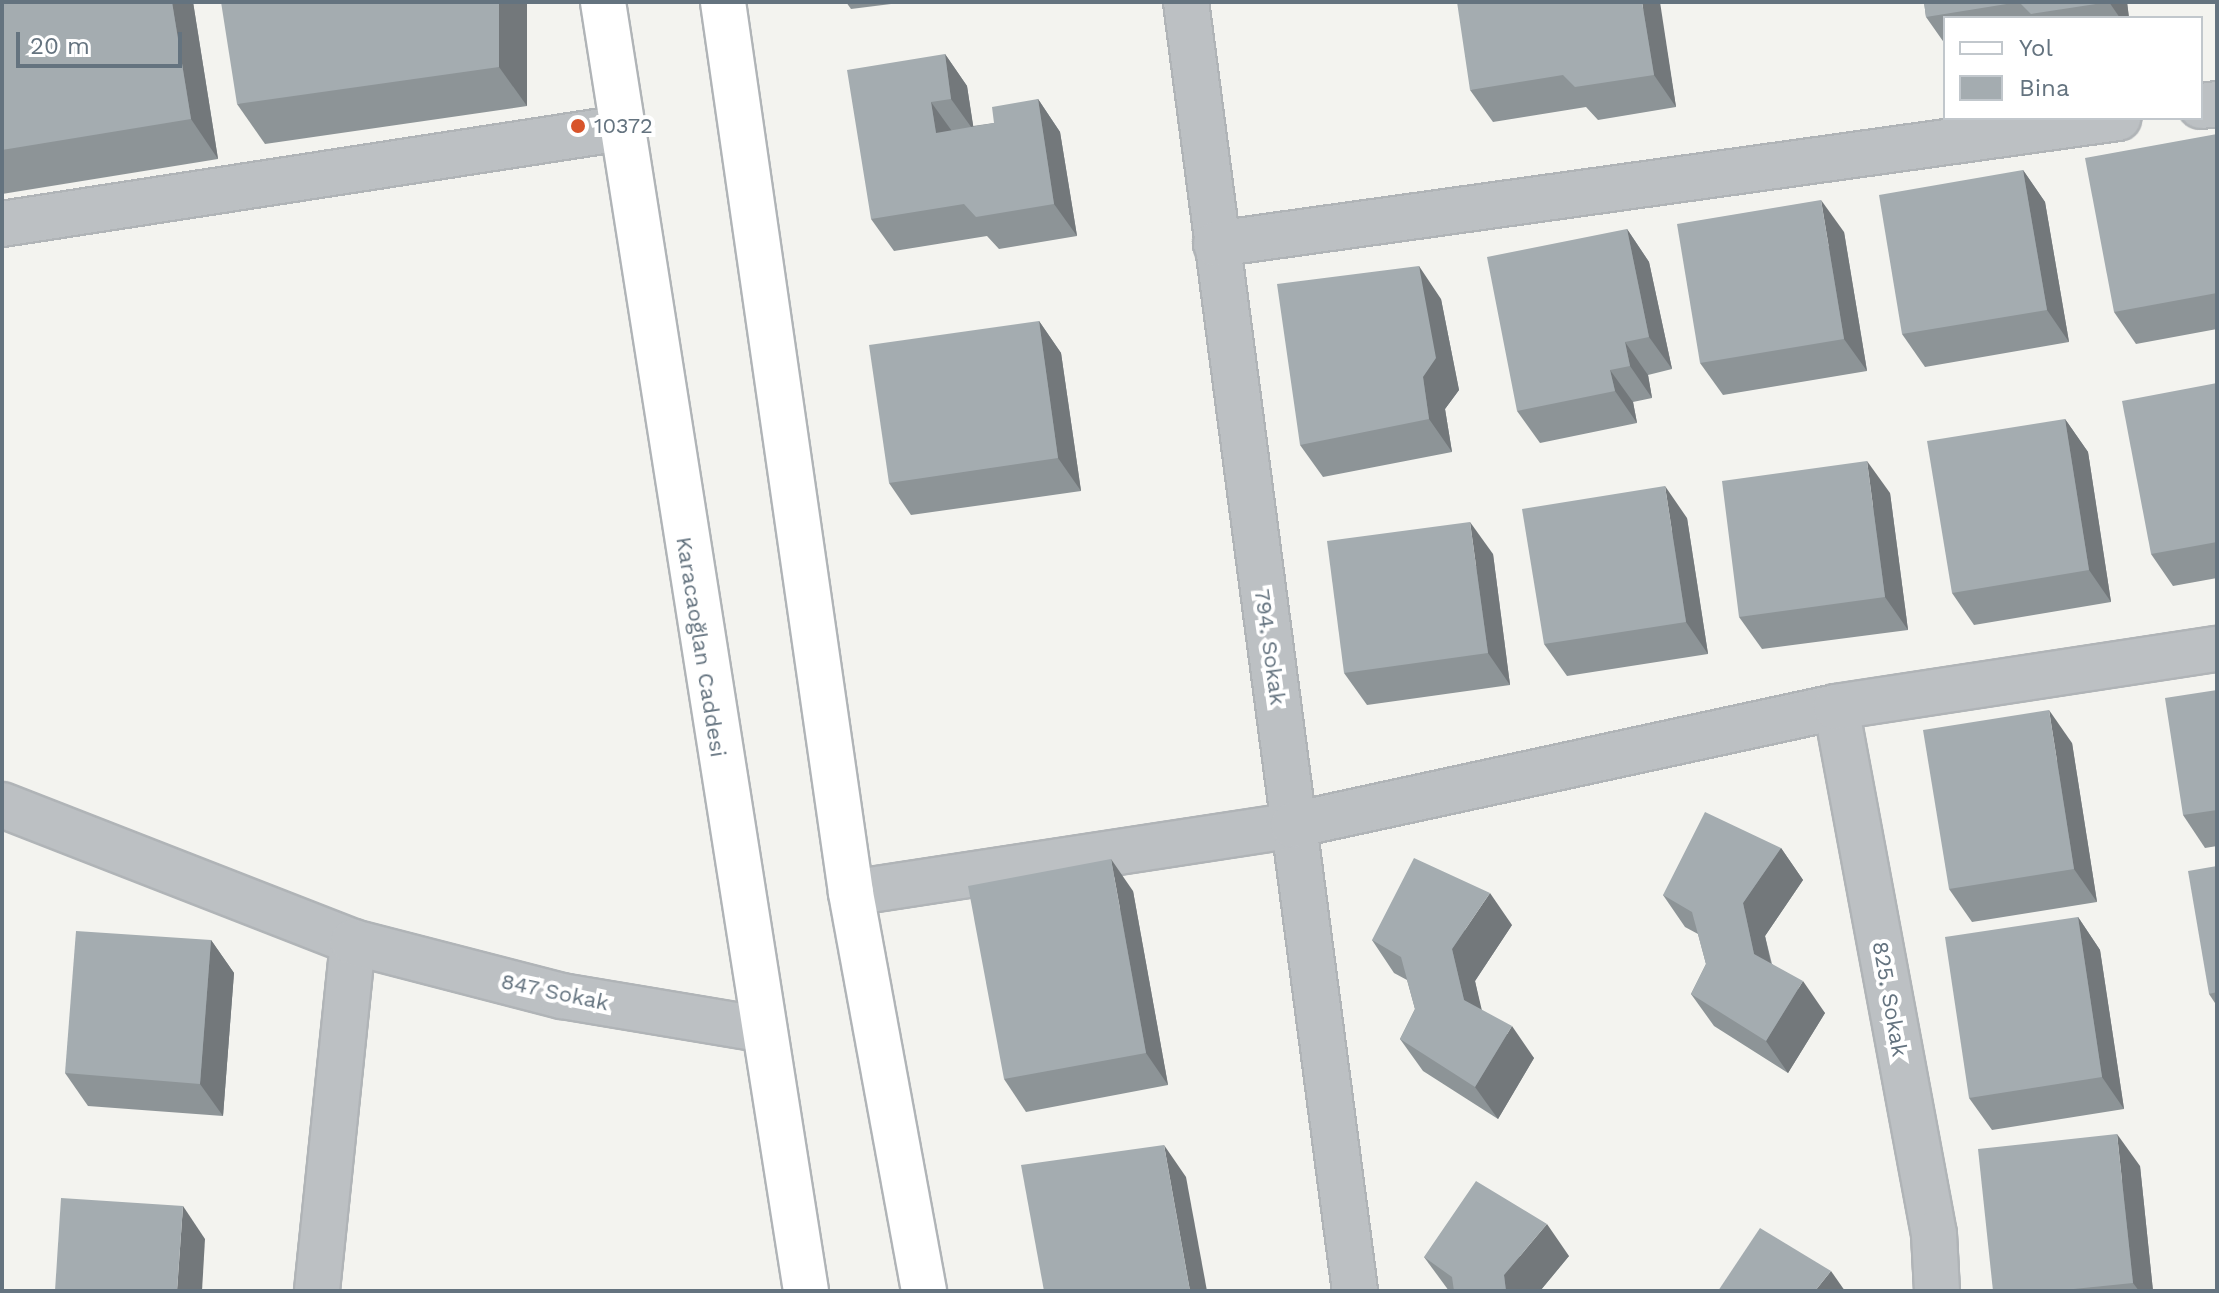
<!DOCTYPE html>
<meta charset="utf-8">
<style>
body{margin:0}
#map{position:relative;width:2219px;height:1293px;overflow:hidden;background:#f3f3ef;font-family:"Work Sans",sans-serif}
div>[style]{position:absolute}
.roads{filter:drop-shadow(2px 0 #b0b4b7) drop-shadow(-2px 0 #b0b4b7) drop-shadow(0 2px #b0b4b7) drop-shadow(0 -2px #b0b4b7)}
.minor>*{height:44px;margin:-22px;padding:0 22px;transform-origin:22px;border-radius:22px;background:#bcc0c3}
.primary>*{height:44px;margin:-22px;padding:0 22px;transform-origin:22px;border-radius:22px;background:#fff}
.wall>*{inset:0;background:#8d9497}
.shaded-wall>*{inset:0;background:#73787b}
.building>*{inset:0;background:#a4acb0}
.dots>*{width:22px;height:22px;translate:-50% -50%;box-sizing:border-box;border:4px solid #fff;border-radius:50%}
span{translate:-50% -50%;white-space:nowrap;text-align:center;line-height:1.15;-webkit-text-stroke:8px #fff;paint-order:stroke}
.poi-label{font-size:22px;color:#64737f}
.left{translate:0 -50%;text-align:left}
.street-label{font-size:22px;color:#64737f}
.frame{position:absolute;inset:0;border:4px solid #64737f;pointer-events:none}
.legend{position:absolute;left:1943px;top:16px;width:260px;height:104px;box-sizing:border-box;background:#fff;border:2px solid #c1c7cc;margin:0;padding:10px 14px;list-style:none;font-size:24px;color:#64737f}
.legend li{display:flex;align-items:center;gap:16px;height:40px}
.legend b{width:40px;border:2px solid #c1c7cc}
.scale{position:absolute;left:16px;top:32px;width:166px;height:36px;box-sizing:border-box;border:4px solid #64737f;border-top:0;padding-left:10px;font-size:24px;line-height:28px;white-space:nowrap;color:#64737f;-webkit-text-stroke:6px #fff;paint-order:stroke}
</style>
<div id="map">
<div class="roads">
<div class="minor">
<div style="left:1186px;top:2px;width:1300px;rotate:82.53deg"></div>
<div style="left:2201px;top:106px;width:16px;rotate:-7deg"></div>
<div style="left:2px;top:224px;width:627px;rotate:-8.8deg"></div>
<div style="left:1216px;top:244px;width:911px;rotate:-7.95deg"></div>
<div style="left:1836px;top:707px;width:536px;rotate:79.47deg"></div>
<div style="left:1934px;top:1234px;width:57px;rotate:87deg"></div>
<div style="left:2px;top:805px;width:377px;rotate:21.3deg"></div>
<div style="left:353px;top:942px;width:351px;rotate:95.9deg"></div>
<div style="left:851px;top:893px;width:447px;rotate:-8.7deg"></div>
<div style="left:1293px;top:825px;width:556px;rotate:-12.26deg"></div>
<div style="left:1836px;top:707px;width:385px;rotate:-8.7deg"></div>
<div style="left:353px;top:942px;width:216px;rotate:14.5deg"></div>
<div style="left:562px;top:996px;width:200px;rotate:9.5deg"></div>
</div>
<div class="primary">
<div style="left:603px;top:2px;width:1305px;rotate:81.05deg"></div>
<div style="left:723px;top:2px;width:900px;rotate:81.82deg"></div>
<div style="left:851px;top:893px;width:405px;rotate:79.6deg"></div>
</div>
</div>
<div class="wall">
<div style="clip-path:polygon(2px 2px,193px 2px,218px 159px,2px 194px)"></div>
<div style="clip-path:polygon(527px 2px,527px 106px,265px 144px,237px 104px)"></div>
<div style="clip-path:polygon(846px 2px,907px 2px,851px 9px)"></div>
<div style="clip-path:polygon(1659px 2px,1676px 107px,1598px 120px,1586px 107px,1493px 122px,1470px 90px)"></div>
<div style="clip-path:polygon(1924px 2px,2127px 2px,2129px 18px,1945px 18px,1945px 44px,1926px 17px)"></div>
<div style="clip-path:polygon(945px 54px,967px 86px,973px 126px,994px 123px,1038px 99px,1060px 132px,1077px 236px,999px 249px,987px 236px,894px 251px,871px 219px)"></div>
<div style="clip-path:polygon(2217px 134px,2217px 329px,2136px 344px,2114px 312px)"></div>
<div style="clip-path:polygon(2023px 170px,2045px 202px,2069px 342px,1925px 367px,1902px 334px)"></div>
<div style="clip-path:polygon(1627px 229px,1649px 262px,1672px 369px,1648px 375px,1652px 398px,1633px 402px,1637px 423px,1540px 443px,1517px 411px)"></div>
<div style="clip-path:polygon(1844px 232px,1867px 371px,1723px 395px,1700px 363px)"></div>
<div style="clip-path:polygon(1441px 299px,1459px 390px,1445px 409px,1452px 452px,1323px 477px,1300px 445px)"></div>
<div style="clip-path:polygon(1039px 321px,1061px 353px,1081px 491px,911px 515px,889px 483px)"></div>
<div style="clip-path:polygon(2217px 383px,2217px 578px,2173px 586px,2151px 554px)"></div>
<div style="clip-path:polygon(2065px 419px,2088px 452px,2111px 602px,1974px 625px,1952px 593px)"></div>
<div style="clip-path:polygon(1890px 493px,1908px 630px,1762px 649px,1739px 617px)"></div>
<div style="clip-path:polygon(1687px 518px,1708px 654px,1567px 676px,1544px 644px)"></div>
<div style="clip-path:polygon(1493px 554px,1510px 685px,1367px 705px,1344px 673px)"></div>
<div style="clip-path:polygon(2217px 690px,2217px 846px,2205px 848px,2183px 815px)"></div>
<div style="clip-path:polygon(2072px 743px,2097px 902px,1972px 922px,1949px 889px)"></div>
<div style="clip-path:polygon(1781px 848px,1803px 880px,1765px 936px,1772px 964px,1825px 1013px,1788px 1073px,1714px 1026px,1691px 994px,1706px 964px,1698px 934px,1685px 927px,1663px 895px)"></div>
<div style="clip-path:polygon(2217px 866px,2217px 1006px,2209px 994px)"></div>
<div style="clip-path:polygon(1133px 891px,1168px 1085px,1026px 1112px,1004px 1079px)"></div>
<div style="clip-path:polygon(2078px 917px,2100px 950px,2124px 1109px,1992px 1130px,1969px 1098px)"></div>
<div style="clip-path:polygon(1512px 925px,1475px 981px,1481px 1010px,1534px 1058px,1498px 1119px,1423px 1071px,1400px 1039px,1415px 1009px,1407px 980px,1394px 973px,1372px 940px)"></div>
<div style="clip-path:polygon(211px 940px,234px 973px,223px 1116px,88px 1106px,65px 1073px)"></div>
<div style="clip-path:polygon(2140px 1166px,2153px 1291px,1993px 1291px)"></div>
<div style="clip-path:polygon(1569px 1256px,1540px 1291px,1449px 1291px,1424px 1257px)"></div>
</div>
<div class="shaded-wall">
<div style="clip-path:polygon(172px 2px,193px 2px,218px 159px,191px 119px)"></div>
<div style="clip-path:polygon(499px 2px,527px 2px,527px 106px,499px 67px)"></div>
<div style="clip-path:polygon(1642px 2px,1660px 2px,1676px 107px,1654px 75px)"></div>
<div style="clip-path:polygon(2109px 2px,2127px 2px,2129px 18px,2120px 18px)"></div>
<div style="clip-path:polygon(945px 54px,967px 86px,974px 131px,951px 99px)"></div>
<div style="clip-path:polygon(1038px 99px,1060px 132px,1077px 236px,1054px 204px)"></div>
<div style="clip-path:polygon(931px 102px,954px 134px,936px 133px)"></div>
<div style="clip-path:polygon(2023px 170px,2045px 202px,2069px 342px,2047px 310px)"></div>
<div style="clip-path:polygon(1821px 200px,1844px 232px,1867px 371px,1844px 339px)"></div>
<div style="clip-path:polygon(1627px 229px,1649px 262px,1672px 369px,1649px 337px)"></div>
<div style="clip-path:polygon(1419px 266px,1441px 299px,1459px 390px,1445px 409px,1452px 452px,1429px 419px,1423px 377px)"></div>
<div style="clip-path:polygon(1039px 321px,1061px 353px,1081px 491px,1058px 458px)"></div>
<div style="clip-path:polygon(1625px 342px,1648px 375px,1652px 398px,1630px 366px)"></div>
<div style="clip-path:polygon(1610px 370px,1633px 402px,1637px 423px,1615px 391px)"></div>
<div style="clip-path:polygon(2065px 419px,2088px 452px,2111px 602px,2089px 570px)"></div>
<div style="clip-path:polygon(1867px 461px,1890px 493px,1908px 630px,1885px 597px)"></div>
<div style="clip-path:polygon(1665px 486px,1687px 518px,1708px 654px,1686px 622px)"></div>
<div style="clip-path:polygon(1470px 522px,1493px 554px,1510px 685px,1488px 653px)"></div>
<div style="clip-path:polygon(2049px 710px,2072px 743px,2097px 902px,2074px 869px)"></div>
<div style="clip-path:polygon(1781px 848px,1803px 880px,1765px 936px,1776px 987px,1754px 954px,1743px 903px)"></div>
<div style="clip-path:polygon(1111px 859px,1133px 891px,1168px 1085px,1146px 1053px)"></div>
<div style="clip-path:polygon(1490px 893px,1512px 925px,1475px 981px,1487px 1032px,1464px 1000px,1452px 949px)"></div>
<div style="clip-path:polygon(2078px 917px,2100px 950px,2124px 1109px,2102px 1077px)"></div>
<div style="clip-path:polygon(211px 940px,234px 973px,223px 1116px,200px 1084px)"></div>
<div style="clip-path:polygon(1803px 981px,1825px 1013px,1788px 1073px,1766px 1041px)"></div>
<div style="clip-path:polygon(1512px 1026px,1534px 1058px,1498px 1119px,1475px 1087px)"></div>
<div style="clip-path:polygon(2117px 1134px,2140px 1166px,2153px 1291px,2139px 1291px,2133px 1283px)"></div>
<div style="clip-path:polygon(1164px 1145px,1186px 1177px,1207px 1291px,1190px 1291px)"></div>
<div style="clip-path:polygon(183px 1206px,205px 1239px,202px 1291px,177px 1291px)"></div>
<div style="clip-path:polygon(1547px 1224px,1569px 1256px,1540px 1291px,1506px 1291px,1504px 1275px)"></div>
<div style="clip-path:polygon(1831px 1271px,1845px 1291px,1815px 1291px)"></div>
</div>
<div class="building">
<div style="clip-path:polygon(2px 2px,172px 2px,191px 119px,2px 150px)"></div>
<div style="clip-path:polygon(221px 2px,499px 2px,499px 67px,237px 104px)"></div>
<div style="clip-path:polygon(1457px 2px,1536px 2px,1536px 3px,1543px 2px,1642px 2px,1654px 75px,1575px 87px,1563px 75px,1470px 90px)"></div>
<div style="clip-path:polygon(1924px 2px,2109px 2px,2031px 14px,2019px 2px,1926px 17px)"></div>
<div style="clip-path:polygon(945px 54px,951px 99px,931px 102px,936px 133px,994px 123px,992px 107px,1038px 99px,1054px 204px,976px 217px,964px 204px,871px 219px,847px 70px)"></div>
<div style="clip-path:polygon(2217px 134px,2217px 293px,2114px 312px,2085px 158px)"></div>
<div style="clip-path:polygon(2023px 170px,2047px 310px,1902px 334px,1879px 195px)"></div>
<div style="clip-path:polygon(1821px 200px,1844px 339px,1700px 363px,1677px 224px)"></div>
<div style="clip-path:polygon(1627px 229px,1649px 337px,1625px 342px,1630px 366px,1610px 370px,1615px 391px,1517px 411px,1487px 257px)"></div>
<div style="clip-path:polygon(1419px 266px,1436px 358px,1423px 377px,1429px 419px,1300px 445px,1277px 284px)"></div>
<div style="clip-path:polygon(1039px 321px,1058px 458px,889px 483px,869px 345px)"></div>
<div style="clip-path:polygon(2217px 383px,2217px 542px,2151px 554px,2122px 401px)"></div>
<div style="clip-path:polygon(2065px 419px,2089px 570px,1952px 593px,1927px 441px)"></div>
<div style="clip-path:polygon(1867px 461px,1885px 597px,1739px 617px,1722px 481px)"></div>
<div style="clip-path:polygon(1665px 486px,1686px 622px,1544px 644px,1522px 509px)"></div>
<div style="clip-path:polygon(1470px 522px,1488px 653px,1344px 673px,1327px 541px)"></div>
<div style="clip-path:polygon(2217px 690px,2217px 810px,2183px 815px,2165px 698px)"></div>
<div style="clip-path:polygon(2049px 710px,2074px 869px,1949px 889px,1923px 730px)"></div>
<div style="clip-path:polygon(1705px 812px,1781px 848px,1743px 903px,1754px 954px,1803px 981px,1766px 1041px,1691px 994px,1706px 964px,1692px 912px,1663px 895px)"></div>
<div style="clip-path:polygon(1414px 858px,1490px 893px,1452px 949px,1464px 1000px,1512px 1026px,1475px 1087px,1400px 1039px,1415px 1009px,1401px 957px,1372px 940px)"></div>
<div style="clip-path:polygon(1111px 859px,1146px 1053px,1004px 1079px,968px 886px)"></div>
<div style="clip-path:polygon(2217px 866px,2217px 992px,2209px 994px,2188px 871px)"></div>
<div style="clip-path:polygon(2078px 917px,2102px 1077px,1969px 1098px,1945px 937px)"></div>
<div style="clip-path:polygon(76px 931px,211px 940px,200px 1084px,65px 1073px)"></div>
<div style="clip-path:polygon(2117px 1134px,2133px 1283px,2054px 1291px,1993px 1291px,1978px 1149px)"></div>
<div style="clip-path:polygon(1164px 1145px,1190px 1291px,1044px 1291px,1021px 1165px)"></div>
<div style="clip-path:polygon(1476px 1181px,1547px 1224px,1504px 1275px,1506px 1291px,1454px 1291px,1452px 1277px,1424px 1257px)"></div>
<div style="clip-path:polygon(61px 1198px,183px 1206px,177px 1291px,55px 1291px)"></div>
<div style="clip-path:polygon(1760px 1228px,1831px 1271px,1815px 1291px,1718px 1291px)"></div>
</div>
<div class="dots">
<div style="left:578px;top:126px;background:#d8542b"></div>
</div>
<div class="poi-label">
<span class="left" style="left:594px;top:126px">10372</span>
</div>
<div class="street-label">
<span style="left:701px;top:647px;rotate:81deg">Karacaoğlan Caddesi</span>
<span style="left:1270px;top:647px;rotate:82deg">794. Sokak</span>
<span style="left:555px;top:992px;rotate:12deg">847 Sokak</span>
<span style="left:1890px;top:999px;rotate:80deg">825. Sokak</span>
</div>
<div class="frame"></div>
<ul class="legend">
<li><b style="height:10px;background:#fff"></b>Yol</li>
<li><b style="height:22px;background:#a4acb0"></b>Bina</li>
</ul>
<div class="scale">20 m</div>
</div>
